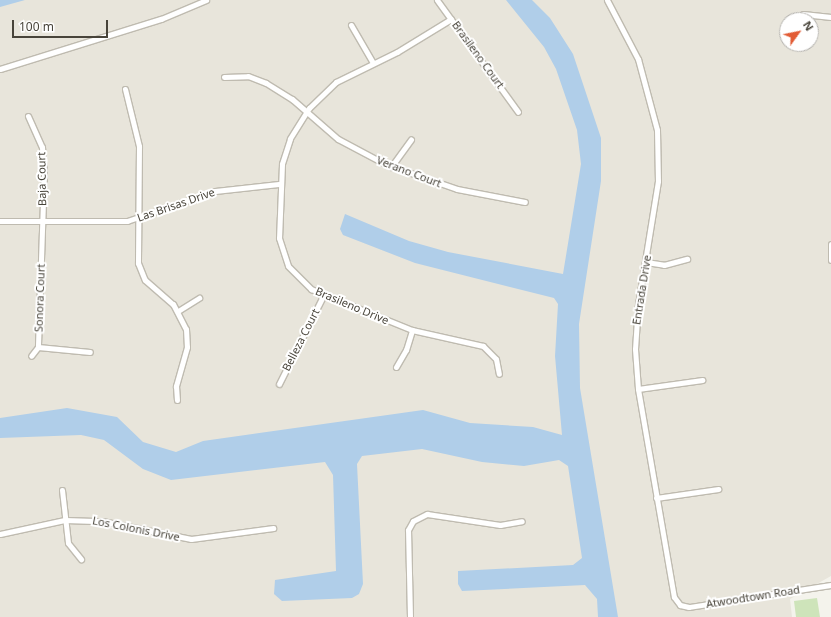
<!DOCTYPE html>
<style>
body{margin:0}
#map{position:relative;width:831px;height:617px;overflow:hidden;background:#f4f3ec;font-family:"Noto Sans",sans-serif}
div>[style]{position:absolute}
.residential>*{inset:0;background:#e8e5db}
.green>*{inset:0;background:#cee4ba}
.water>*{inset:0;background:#b0cee9}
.roads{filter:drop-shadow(1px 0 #bfbbb0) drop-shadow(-1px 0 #bfbbb0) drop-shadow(0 1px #bfbbb0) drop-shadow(0 -1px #bfbbb0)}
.minor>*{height:5px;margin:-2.5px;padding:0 2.5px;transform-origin:2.5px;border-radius:2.5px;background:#fff}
span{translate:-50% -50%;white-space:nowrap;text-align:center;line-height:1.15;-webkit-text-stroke:4px #fff;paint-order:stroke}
.street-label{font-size:11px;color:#48443a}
.north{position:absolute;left:779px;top:12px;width:40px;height:40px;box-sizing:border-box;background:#fff;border:1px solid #b6b4b0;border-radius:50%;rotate:57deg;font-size:11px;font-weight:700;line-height:16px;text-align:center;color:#48443a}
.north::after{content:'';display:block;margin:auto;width:14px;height:18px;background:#e25c35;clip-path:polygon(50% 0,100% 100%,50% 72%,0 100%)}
.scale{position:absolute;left:12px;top:20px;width:96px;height:18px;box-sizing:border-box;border:2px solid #48443a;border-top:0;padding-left:5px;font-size:12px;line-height:14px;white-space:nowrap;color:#48443a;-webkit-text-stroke:3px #fff;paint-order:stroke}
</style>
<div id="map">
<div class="residential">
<div style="clip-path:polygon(evenodd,0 0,831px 0,831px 576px,790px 599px,792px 617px,0 617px,0 0,787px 20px,811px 20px,811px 44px,787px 44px,787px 20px)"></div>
</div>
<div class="green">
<div style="clip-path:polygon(817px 598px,820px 617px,796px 617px,794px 601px)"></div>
</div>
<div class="water">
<div style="clip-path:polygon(0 0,25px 0,0 7px)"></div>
<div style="clip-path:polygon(506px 0,532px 0,550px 18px,573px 54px,601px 138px,601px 181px,579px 324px,580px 388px,618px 617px,598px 617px,597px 599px,585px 585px,462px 591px,458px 584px,458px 571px,573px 565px,582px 558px,568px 466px,559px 460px,524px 466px,482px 462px,422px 449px,362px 456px,357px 464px,363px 584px,359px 594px,352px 598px,282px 601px,274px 594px,275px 580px,336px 571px,333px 475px,325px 462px,171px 480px,143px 469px,104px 440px,81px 435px,0 438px,0 418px,67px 408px,117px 417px,143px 442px,176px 452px,203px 441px,423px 410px,470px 423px,533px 427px,562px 435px,555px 356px,558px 304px,554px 298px,415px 263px,343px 235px,340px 229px,345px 214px,409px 241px,448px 252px,563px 274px,581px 164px,577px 130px,556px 69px,544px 47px)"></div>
</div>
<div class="roads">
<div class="minor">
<div style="left:437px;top:0;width:138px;rotate:54.1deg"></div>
<div style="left:607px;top:0;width:67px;rotate:62.3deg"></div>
<div style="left:638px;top:59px;width:73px;rotate:75deg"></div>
<div style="left:657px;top:130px;width:51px;rotate:88.9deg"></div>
<div style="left:658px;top:181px;width:125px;rotate:99.2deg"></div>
<div style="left:638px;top:304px;width:45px;rotate:93.8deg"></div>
<div style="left:635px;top:349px;width:40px;rotate:85.7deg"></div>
<div style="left:638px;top:389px;width:211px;rotate:80.2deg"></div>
<div style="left:674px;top:597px;width:10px;rotate:53deg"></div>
<div style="left:680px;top:605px;width:9px;rotate:13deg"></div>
<div style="left:689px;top:607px;width:144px;rotate:-8.8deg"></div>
<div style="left:803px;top:14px;width:28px;rotate:6deg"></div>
<div style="left:451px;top:19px;width:63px;rotate:148.6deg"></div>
<div style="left:397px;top:52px;width:68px;rotate:153.8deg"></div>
<div style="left:336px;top:82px;width:37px;rotate:136deg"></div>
<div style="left:309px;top:108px;width:36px;rotate:122deg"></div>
<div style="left:290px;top:139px;width:26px;rotate:108deg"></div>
<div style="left:282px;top:164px;width:74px;rotate:92.3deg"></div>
<div style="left:279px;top:238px;width:29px;rotate:72deg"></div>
<div style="left:288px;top:266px;width:33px;rotate:45deg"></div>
<div style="left:311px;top:289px;width:109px;rotate:22.1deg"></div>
<div style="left:412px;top:330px;width:73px;rotate:12.7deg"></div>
<div style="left:483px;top:346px;width:18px;rotate:45deg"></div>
<div style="left:496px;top:359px;width:15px;rotate:79deg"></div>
<div style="left:351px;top:25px;width:44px;rotate:59.9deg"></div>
<div style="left:0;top:69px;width:169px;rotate:-17.3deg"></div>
<div style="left:161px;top:19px;width:49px;rotate:-22.9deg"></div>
<div style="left:224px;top:77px;width:24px;rotate:-2deg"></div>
<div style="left:248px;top:76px;width:19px;rotate:21deg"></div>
<div style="left:266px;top:83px;width:31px;rotate:32deg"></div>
<div style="left:292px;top:99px;width:61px;rotate:41deg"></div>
<div style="left:338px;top:139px;width:53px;rotate:28deg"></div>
<div style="left:385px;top:164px;width:76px;rotate:19.1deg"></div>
<div style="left:457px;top:189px;width:69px;rotate:10.8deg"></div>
<div style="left:125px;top:89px;width:59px;rotate:76.2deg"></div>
<div style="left:139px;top:146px;width:117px;rotate:90.5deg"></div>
<div style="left:138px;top:263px;width:18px;rotate:68deg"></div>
<div style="left:145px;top:280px;width:37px;rotate:41deg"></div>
<div style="left:173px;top:304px;width:28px;rotate:63deg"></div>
<div style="left:186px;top:329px;width:18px;rotate:87deg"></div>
<div style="left:187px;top:347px;width:41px;rotate:105.8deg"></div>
<div style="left:176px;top:386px;width:14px;rotate:86deg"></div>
<div style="left:28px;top:116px;width:34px;rotate:66deg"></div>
<div style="left:42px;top:147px;width:26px;rotate:86deg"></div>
<div style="left:44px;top:173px;width:174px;rotate:92deg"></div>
<div style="left:38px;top:347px;width:11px;rotate:128deg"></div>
<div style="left:391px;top:167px;width:34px;rotate:-54deg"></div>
<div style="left:0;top:221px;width:127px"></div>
<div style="left:127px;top:221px;width:93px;rotate:-18.8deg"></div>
<div style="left:215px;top:191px;width:64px;rotate:-6.2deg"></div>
<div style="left:831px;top:244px;width:16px;rotate:90deg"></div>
<div style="left:646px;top:262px;width:18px;rotate:9deg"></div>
<div style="left:664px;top:265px;width:24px;rotate:-15deg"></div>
<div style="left:178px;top:311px;width:25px;rotate:-32deg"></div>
<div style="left:38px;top:347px;width:52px;rotate:5.5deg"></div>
<div style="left:396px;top:367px;width:20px;rotate:-60deg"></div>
<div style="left:406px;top:350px;width:21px;rotate:-73deg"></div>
<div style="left:279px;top:384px;width:98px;rotate:-63.4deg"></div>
<div style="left:638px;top:389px;width:65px;rotate:-8deg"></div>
<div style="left:62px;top:490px;width:53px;rotate:83.5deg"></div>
<div style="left:68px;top:543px;width:21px;rotate:51deg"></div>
<div style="left:656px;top:498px;width:63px;rotate:-8.3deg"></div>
<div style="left:0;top:534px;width:66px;rotate:-12.2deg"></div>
<div style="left:65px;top:520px;width:37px;rotate:2deg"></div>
<div style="left:102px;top:521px;width:91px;rotate:11.4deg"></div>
<div style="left:191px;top:539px;width:83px;rotate:-7.6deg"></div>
<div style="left:410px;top:617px;width:87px;rotate:-91.3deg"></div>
<div style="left:408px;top:530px;width:10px;rotate:-61deg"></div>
<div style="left:413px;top:521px;width:16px;rotate:-27deg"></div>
<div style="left:427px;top:514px;width:74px;rotate:8.6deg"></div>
<div style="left:500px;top:525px;width:22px;rotate:-10deg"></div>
</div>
</div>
<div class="street-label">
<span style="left:478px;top:55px;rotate:54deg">Brasileno Court</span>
<span style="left:409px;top:172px;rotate:21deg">Verano Court</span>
<span style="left:42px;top:179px;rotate:-91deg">Baja Court</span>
<span style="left:176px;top:205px;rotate:-19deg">Las Brisas Drive</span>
<span style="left:642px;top:290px;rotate:-81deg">Entrada Drive</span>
<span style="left:40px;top:298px;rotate:-88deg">Sonora Court</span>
<span style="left:352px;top:306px;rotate:23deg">Brasileno Drive</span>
<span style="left:301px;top:340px;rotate:-63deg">Belleza Court</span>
<span style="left:136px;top:529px;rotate:11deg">Los Colonis Drive</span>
<span style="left:753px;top:597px;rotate:-9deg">Atwoodtown Road</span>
</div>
<div class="north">N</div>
<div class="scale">100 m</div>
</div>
